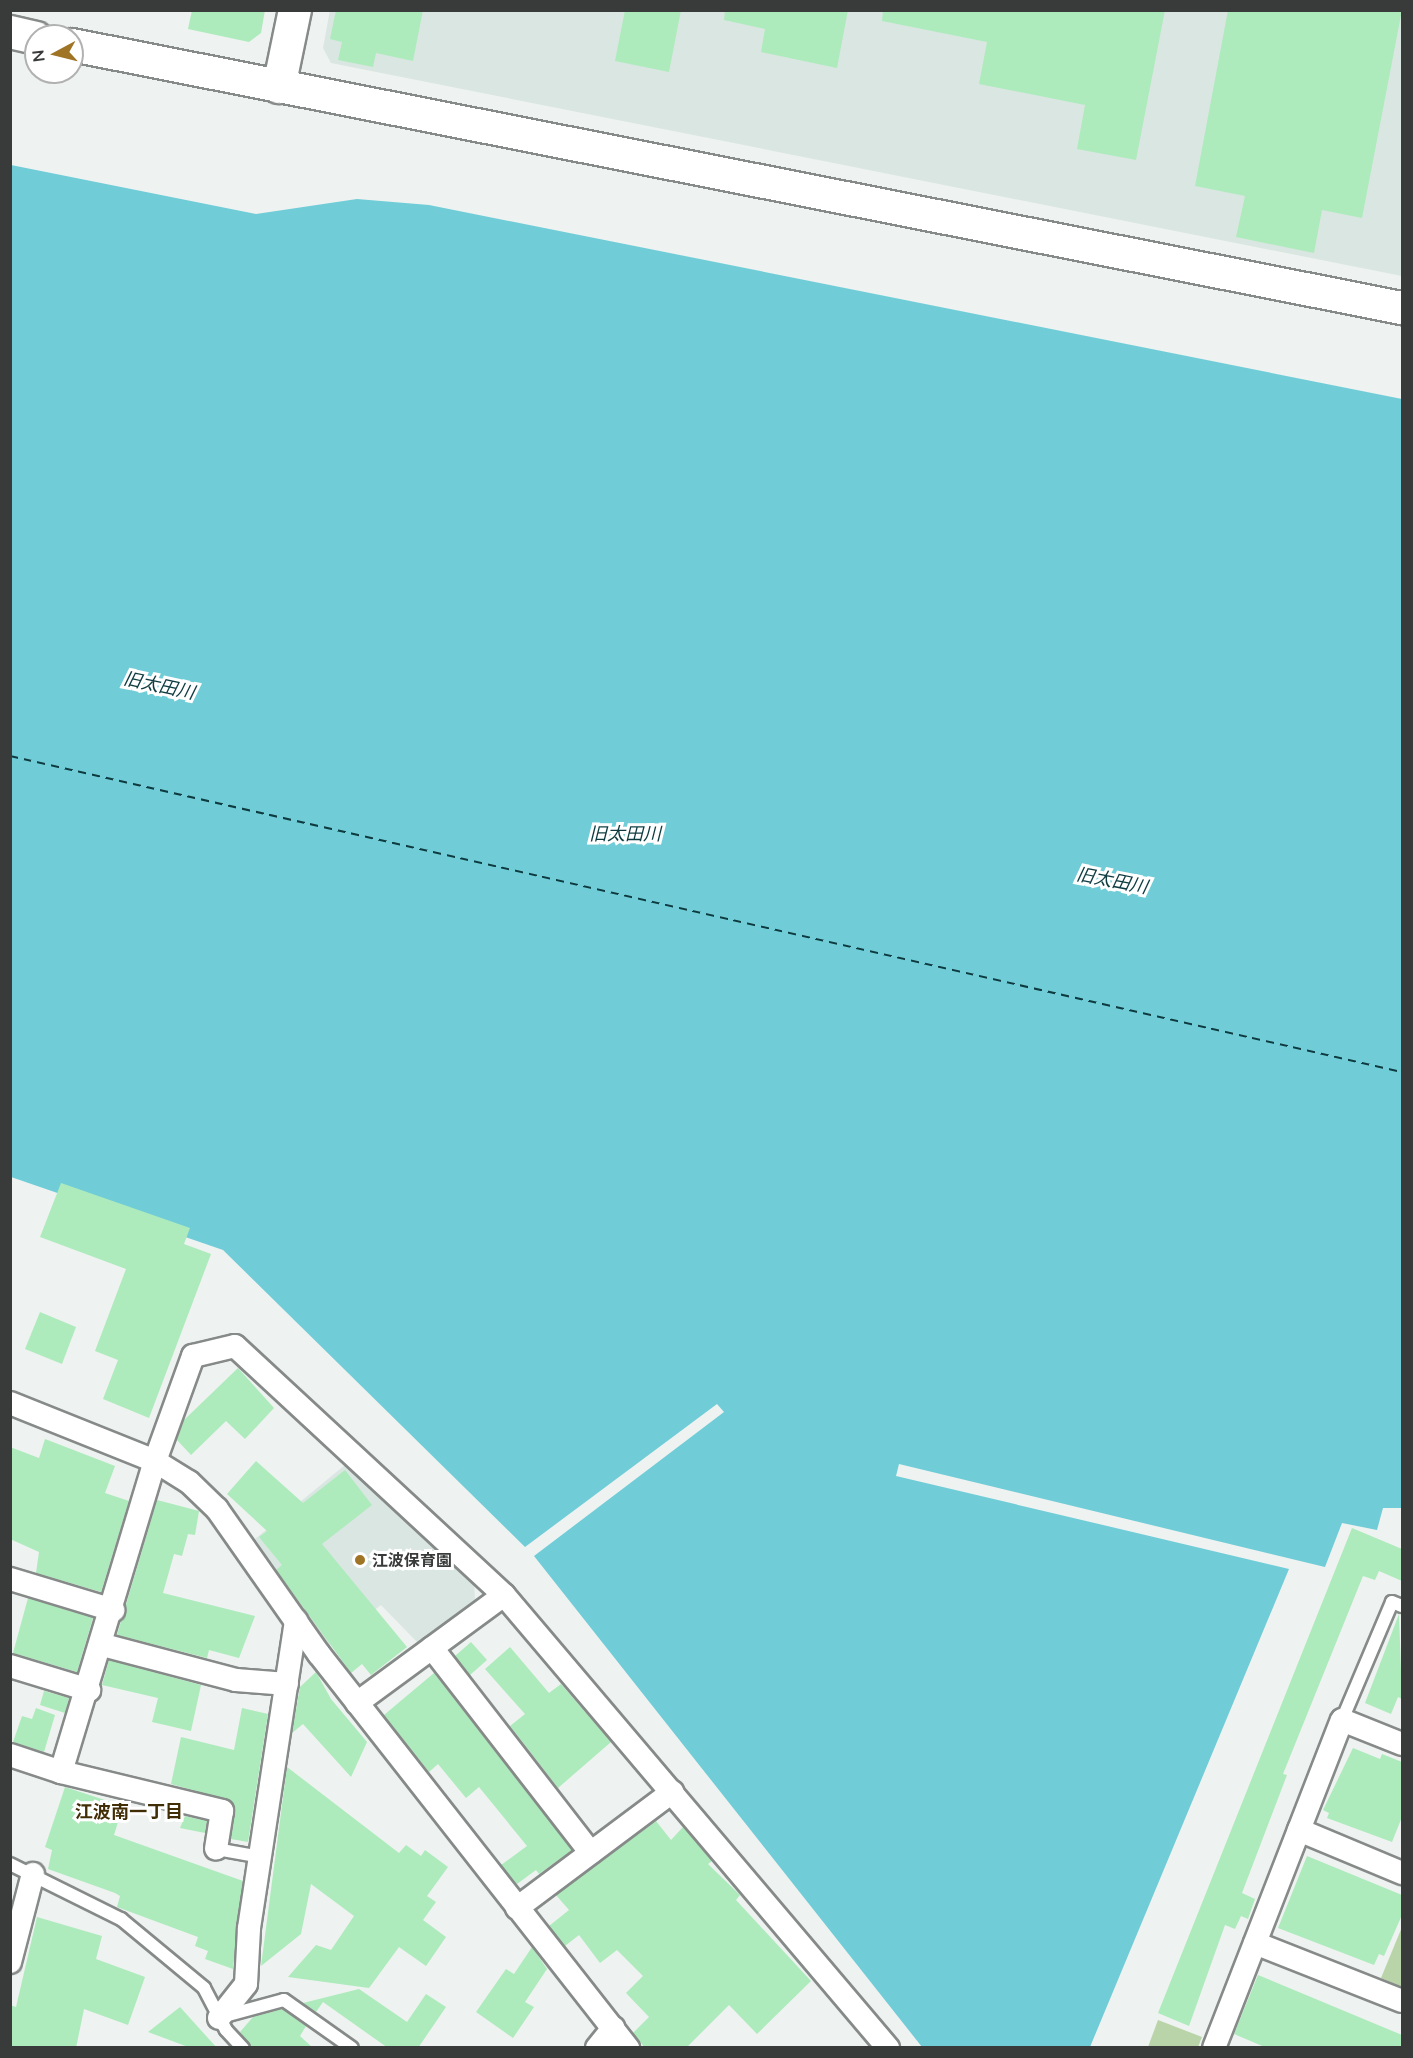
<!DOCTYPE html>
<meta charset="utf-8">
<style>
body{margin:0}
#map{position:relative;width:1413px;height:2058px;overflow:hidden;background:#eef2f0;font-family:Mulish,"Noto Sans JP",sans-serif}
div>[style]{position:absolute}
.built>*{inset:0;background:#dae6e1}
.green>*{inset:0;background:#bad4a9}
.water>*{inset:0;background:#70cdd8}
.ferry>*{height:1.5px;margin-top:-0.75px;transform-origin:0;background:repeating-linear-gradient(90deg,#0e3b40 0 8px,transparent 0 14px)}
.building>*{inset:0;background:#adebbc}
.roads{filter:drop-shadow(2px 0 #868a88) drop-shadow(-2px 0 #868a88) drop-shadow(0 2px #868a88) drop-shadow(0 -2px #868a88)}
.lane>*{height:12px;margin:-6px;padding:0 6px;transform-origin:6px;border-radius:6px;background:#fff}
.street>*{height:22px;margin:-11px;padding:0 11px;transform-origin:11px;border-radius:11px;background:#fff}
.secondary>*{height:32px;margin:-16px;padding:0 16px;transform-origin:16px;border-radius:16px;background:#fff}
.dots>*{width:16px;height:16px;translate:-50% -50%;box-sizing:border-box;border:3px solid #fff;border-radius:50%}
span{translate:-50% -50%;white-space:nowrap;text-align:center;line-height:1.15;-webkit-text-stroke:6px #fff;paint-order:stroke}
.poi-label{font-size:16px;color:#393b3a;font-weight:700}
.left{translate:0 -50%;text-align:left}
.water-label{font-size:18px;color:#0e3b40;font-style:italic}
.neighbourhood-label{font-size:18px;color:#422e06;font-weight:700}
.frame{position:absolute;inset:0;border:12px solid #393b3a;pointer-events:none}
.north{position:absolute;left:24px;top:24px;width:60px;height:60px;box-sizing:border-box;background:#fff;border:2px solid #b0b1b0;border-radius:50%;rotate:263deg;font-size:16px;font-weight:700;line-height:24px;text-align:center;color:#393b3a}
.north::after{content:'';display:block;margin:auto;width:21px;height:27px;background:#9f7424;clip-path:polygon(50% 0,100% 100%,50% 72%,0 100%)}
</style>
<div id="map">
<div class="built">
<div style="clip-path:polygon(330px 10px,1402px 11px,1402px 276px,331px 63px,323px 48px)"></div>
<div style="clip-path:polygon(345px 1465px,474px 1581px,475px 1602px,418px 1643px,381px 1605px,329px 1645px,255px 1539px)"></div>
</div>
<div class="green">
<div style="clip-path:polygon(1402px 1927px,1402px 1987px,1381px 1978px)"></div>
<div style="clip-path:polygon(1158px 2020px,1202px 2037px,1198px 2047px,1148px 2047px)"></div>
</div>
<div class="water">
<div style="clip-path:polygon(11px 165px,256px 214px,357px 199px,429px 205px,1402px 399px,1402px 1508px,1383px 1508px,1377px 1530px,1342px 1523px,1325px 1567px,899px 1464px,896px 1476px,1289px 1569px,1090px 2047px,922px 2047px,534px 1556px,724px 1412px,717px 1404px,525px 1547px,223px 1250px,11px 1177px)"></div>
</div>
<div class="ferry">
<div style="left:10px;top:756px;width:1427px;rotate:12.79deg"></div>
</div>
<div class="building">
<div style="clip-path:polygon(192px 10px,265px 10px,261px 33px,249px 42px,188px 29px)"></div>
<div style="clip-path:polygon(336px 10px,423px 10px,413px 61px,376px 53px,373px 67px,338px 60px,342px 42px,330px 39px)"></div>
<div style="clip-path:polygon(625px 10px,681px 10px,669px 72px,615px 61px)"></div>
<div style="clip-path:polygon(725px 10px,848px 10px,837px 68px,761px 52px,765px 29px,724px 20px)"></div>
<div style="clip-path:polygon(883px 10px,1165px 10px,1136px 160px,1077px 149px,1085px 105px,979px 84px,987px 42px,882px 21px)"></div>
<div style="clip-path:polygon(1228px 10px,1402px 10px,1362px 218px,1322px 210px,1314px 253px,1236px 237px,1245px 196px,1195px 186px)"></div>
<div style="clip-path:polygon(61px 1183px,190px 1228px,184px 1244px,211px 1254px,149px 1418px,103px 1399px,118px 1360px,95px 1351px,126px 1269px,40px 1237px)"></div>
<div style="clip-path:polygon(40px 1312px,76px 1327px,62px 1364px,25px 1349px)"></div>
<div style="clip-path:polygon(238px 1368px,274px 1408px,245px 1439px,226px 1421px,191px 1455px,177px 1440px,184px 1420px)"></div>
<div style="clip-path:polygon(45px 1439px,115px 1466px,105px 1493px,129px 1501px,101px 1592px,36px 1573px,39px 1552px,10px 1539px,10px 1447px,39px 1458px)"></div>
<div style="clip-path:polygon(256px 1461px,303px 1503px,345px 1470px,372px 1505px,322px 1544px,407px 1647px,371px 1675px,362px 1664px,351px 1673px,276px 1570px,282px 1565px,259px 1537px,267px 1531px,227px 1494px)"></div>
<div style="clip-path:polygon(157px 1500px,199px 1511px,195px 1535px,188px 1534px,182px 1556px,174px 1554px,163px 1593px,255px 1616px,239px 1658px,209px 1650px,207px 1658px,117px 1635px)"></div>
<div style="clip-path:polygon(1352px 1528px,1402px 1549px,1402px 1581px,1379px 1571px,1375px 1580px,1363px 1576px,1283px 1774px,1287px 1775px,1242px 1893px,1255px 1899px,1248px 1919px,1241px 1916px,1235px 1929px,1225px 1925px,1189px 2026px,1158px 2013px)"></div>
<div style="clip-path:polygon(28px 1598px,93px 1618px,77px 1672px,13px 1653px)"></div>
<div style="clip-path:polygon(1399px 1614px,1402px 1699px,1398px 1697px,1391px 1714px,1365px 1703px)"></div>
<div style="clip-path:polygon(471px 1642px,487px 1660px,470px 1675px,455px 1656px)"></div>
<div style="clip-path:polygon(510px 1647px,549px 1693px,561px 1684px,611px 1742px,558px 1788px,510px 1726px,525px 1714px,485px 1669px)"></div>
<div style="clip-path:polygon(109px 1660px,201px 1685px,191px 1731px,152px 1722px,158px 1698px,102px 1685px)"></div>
<div style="clip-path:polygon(316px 1672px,331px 1699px,367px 1742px,351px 1777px,303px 1724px,292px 1733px,300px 1687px)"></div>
<div style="clip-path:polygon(434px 1673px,572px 1850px,539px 1874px,536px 1870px,517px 1884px,501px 1865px,527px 1846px,479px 1787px,466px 1798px,438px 1764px,429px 1772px,384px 1715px)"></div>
<div style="clip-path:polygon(44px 1691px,69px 1698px,65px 1713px,40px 1705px)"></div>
<div style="clip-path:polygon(36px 1708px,55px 1715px,44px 1752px,13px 1742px,22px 1716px,32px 1719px)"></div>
<div style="clip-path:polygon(242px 1708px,268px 1714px,248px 1842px,231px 1839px,235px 1813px,231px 1801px,171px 1784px,181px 1737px,234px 1750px)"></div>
<div style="clip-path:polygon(1353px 1748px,1380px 1759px,1382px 1754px,1402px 1762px,1402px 1817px,1392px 1842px,1327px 1818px,1329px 1813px,1323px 1810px)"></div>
<div style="clip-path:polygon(287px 1767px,399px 1853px,406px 1845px,421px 1856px,425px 1850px,448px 1867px,427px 1896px,436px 1902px,423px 1920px,446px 1937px,426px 1966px,399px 1947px,369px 1988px,288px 1977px,316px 1945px,331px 1950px,354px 1916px,311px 1884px,301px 1934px,261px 1966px)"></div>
<div style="clip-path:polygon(65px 1787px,123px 1806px,114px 1835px,243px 1881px,233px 1969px,205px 1959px,208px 1951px,195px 1946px,198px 1937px,117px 1907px,120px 1896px,115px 1893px,48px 1869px,52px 1850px,45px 1847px)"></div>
<div style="clip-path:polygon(185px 1816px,207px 1821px,205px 1833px,180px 1828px)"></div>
<div style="clip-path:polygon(656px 1821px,671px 1840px,683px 1827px,712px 1861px,708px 1864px,740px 1895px,736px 1900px,811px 1981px,757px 2034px,729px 2005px,686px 2048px,645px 2048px,633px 2033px,649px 2017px,626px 1993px,643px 1976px,617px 1950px,600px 1963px,579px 1935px,565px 1946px,549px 1926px,569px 1910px,556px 1895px)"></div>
<div style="clip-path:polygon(1307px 1856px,1402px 1895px,1402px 1915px,1384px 1956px,1379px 1954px,1374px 1965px,1278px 1928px)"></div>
<div style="clip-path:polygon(37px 1917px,102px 1936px,96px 1959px,145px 1977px,128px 2025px,84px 2009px,76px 2048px,10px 2048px,10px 2005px,16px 2007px)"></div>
<div style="clip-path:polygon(532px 1947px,547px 1969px,525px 2002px,534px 2007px,513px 2038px,476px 2012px,506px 1969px,514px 1974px)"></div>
<div style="clip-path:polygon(1258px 1975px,1402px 2035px,1402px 2048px,1267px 2048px,1234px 2034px)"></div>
<div style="clip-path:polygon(359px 1989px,407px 2022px,426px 1994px,446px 2007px,418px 2048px,388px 2048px,323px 2002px,316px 2012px,303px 2003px)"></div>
<div style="clip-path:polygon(180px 2007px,217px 2048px,191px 2048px,148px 2032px)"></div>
<div style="clip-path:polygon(282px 2009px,306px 2026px,300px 2036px,313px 2048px,251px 2048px,240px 2032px,253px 2017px)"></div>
</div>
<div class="roads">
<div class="lane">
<div style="left:1342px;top:1720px;width:128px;rotate:-67deg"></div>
<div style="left:1392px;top:1602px;width:11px;rotate:22deg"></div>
<div style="left:216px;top:1849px;width:46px;rotate:10.1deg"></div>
<div style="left:10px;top:1864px;width:124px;rotate:26.4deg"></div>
<div style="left:121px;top:1919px;width:108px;rotate:39.7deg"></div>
<div style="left:204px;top:1988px;width:47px;rotate:62.4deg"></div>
<div style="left:226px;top:2030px;width:25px;rotate:47deg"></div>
<div style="left:221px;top:2017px;width:65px;rotate:-15.1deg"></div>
<div style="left:284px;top:2000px;width:83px;rotate:35.2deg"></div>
</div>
<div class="street">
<div style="left:10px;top:1403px;width:156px;rotate:21.8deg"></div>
<div style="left:155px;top:1461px;width:40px;rotate:32deg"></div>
<div style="left:189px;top:1482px;width:39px;rotate:44deg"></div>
<div style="left:217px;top:1509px;width:177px;rotate:54.9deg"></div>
<div style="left:319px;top:1654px;width:501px;rotate:51.89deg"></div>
<div style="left:10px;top:1579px;width:108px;rotate:16.8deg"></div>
<div style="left:103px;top:1645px;width:138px;rotate:14.7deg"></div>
<div style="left:236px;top:1680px;width:51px;rotate:4.5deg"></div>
<div style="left:432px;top:1648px;width:259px;rotate:52.2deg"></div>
<div style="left:10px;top:1666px;width:83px;rotate:16.9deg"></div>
<div style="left:357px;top:1703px;width:182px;rotate:-36.3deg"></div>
<div style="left:10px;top:1755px;width:54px;rotate:18.4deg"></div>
<div style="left:61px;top:1772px;width:166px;rotate:13.6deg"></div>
<div style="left:222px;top:1811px;width:38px;rotate:99deg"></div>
<div style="left:61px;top:1772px;width:325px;rotate:-73.2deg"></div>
<div style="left:155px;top:1461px;width:112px;rotate:-70.1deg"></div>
<div style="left:193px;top:1356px;width:43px;rotate:-13.4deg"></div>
<div style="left:235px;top:1346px;width:367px;rotate:42.8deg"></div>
<div style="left:504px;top:1595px;width:594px;rotate:49.71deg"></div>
<div style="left:1299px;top:1830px;width:112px;rotate:22.7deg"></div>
<div style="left:517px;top:1908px;width:194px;rotate:-36.8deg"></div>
<div style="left:1255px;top:1943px;width:158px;rotate:21.5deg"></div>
<div style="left:10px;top:1962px;width:91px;rotate:-75.4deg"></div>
<div style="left:219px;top:2018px;width:43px;rotate:-51.5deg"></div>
<div style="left:246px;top:1984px;width:56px;rotate:-86.9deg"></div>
<div style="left:249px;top:1928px;width:311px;rotate:-81.3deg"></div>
<div style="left:597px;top:2048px;width:26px;rotate:-51deg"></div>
<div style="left:1214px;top:2048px;width:352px;rotate:-68.7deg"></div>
<div style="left:1342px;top:1720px;width:65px;rotate:21.8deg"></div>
</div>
<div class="secondary">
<div style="left:10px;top:32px;width:27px;rotate:13deg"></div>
<div style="left:72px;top:45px;width:1356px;rotate:11.19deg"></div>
<div style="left:279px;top:87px;width:79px;rotate:-78.3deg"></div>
</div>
</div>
<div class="dots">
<div style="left:360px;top:1560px;background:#9f7424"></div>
</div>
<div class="poi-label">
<span class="left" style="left:372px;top:1560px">江波保育園</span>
</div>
<div class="water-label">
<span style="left:159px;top:686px;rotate:12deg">旧太田川</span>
<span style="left:625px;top:834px">旧太田川</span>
<span style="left:1112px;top:881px;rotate:11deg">旧太田川</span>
</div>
<div class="neighbourhood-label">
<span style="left:129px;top:1812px">江波南一丁目</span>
</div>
<div class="frame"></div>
<div class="north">N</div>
</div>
